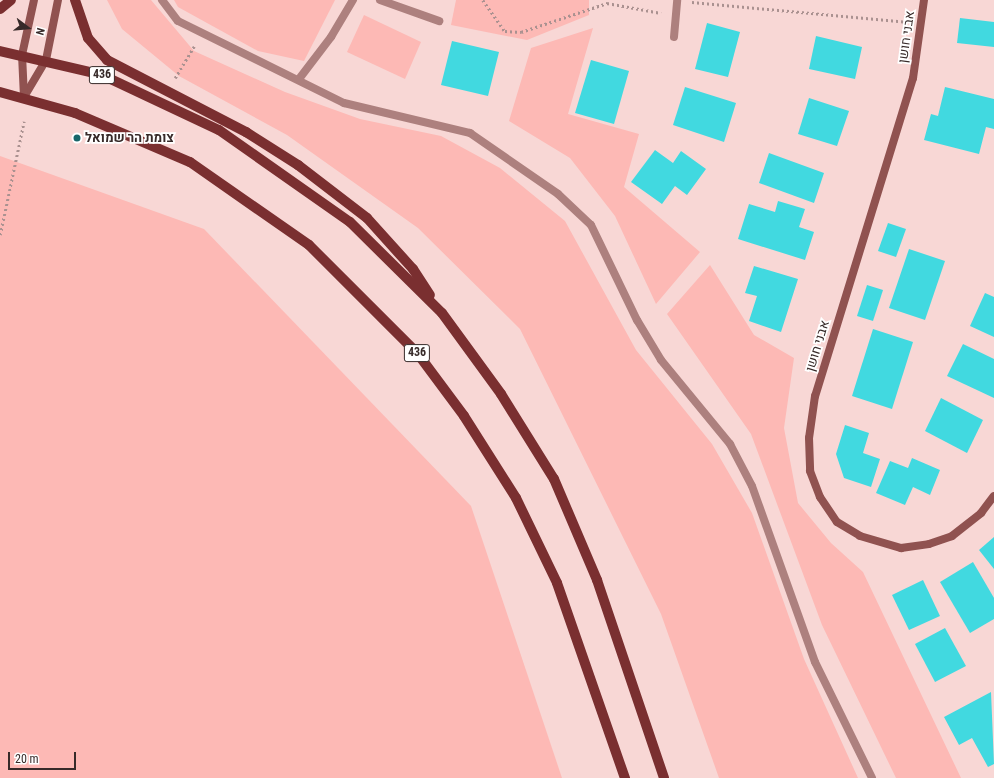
<!DOCTYPE html>
<meta charset="utf-8">
<style>
body{margin:0}
#map{position:relative;width:994px;height:778px;overflow:hidden;background:#f8d7d5;font-family:"Roboto Condensed",Heebo,sans-serif}
div>[style]{position:absolute}
.green>*{inset:0;background:#fdb9b5}
.building>*{inset:0;background:#41d9e0}
.path>*{height:2.5px;margin-top:-1.25px;transform-origin:0;background:repeating-linear-gradient(90deg,#aa9190 0 2px,transparent 0 5px)}
.lane>*{height:8px;margin:-4px;padding:0 4px;transform-origin:4px;border-radius:4px;background:#ad807e}
.street>*{height:8px;margin:-4px;padding:0 4px;transform-origin:4px;border-radius:4px;background:#ad807e}
.secondary>*{height:8px;margin:-4px;padding:0 4px;transform-origin:4px;border-radius:4px;background:#905250}
.primary>*{height:10px;margin:-5px;padding:0 5px;transform-origin:5px;border-radius:5px;background:#7a2f30}
.dots>*{width:11px;height:11px;translate:-50% -50%;box-sizing:border-box;border:2px solid #fff;border-radius:50%}
span{translate:-50% -50%;white-space:nowrap;text-align:center;line-height:1.15;-webkit-text-stroke:3.5px #fff;paint-order:stroke}
.shield-label span{padding:1px 3px;background:#fff;border:1px solid;border-radius:3px;-webkit-text-stroke-width:0}
.shield-label{font-size:12px;color:#372a29;font-weight:700}
.street-label{font-size:13px;color:#372a29}
.poi-label{font-size:13px;color:#372a29;font-weight:700}
.left{translate:0 -50%;text-align:left}
.north{position:absolute;left:8px;top:8px;width:40px;height:40px;-webkit-text-stroke:3px #fff;paint-order:stroke;rotate:106deg;font-size:11px;font-weight:700;line-height:16px;text-align:center;color:#372a29}
.north::after{content:'';display:block;margin:auto;width:14px;height:18px;background:#372a29;clip-path:polygon(50% 0,100% 100%,50% 72%,0 100%)}
.scale{position:absolute;left:8px;top:752px;width:68px;height:18px;box-sizing:border-box;border:2px solid #372a29;border-top:0;padding-left:5px;font-size:12px;line-height:14px;white-space:nowrap;color:#372a29;-webkit-text-stroke:3px #fff;paint-order:stroke}
</style>
<div id="map">
<div class="green">
<div style="clip-path:polygon(107px 0,151px 0,194px 51px,285px 92px,360px 119px,441px 136px,500px 168px,565px 221px,636px 350px,712px 444px,752px 513px,804px 659px,858px 778px,719px 778px,661px 614px,520px 329px,418px 228px,287px 135px,179px 76px,122px 29px)"></div>
<div style="clip-path:polygon(174px 0,335px 0,304px 61px,258px 51px,178px 7px)"></div>
<div style="clip-path:polygon(456px 0,589px 0,589px 15px,527px 40px,451px 25px)"></div>
<div style="clip-path:polygon(364px 15px,421px 42px,405px 79px,347px 52px)"></div>
<div style="clip-path:polygon(593px 28px,568px 114px,639px 134px,624px 187px,700px 252px,656px 304px,615px 216px,570px 158px,509px 121px,531px 48px)"></div>
<div style="clip-path:polygon(0 156px,204px 229px,471px 506px,562px 778px,0 778px)"></div>
<div style="clip-path:polygon(710px 265px,754px 335px,794px 358px,784px 428px,798px 503px,831px 543px,863px 572px,961px 778px,896px 778px,822px 625px,751px 434px,667px 314px)"></div>
</div>
<div class="building">
<div style="clip-path:polygon(960px 18px,994px 22px,994px 47px,957px 43px)"></div>
<div style="clip-path:polygon(707px 23px,740px 32px,728px 77px,695px 69px)"></div>
<div style="clip-path:polygon(816px 36px,862px 47px,855px 79px,809px 69px)"></div>
<div style="clip-path:polygon(452px 41px,499px 52px,488px 96px,441px 85px)"></div>
<div style="clip-path:polygon(591px 60px,629px 71px,614px 124px,575px 113px)"></div>
<div style="clip-path:polygon(685px 87px,736px 103px,724px 142px,673px 125px)"></div>
<div style="clip-path:polygon(945px 87px,994px 99px,994px 129px,986px 127px,979px 154px,924px 140px,931px 114px,938px 116px)"></div>
<div style="clip-path:polygon(809px 98px,849px 111px,837px 146px,798px 134px)"></div>
<div style="clip-path:polygon(655px 150px,673px 163px,681px 151px,706px 169px,687px 195px,675px 186px,662px 204px,631px 182px)"></div>
<div style="clip-path:polygon(769px 153px,824px 173px,814px 203px,759px 183px)"></div>
<div style="clip-path:polygon(778px 201px,805px 209px,799px 227px,814px 232px,805px 260px,738px 239px,749px 204px,775px 212px)"></div>
<div style="clip-path:polygon(888px 223px,906px 229px,896px 257px,878px 251px)"></div>
<div style="clip-path:polygon(909px 249px,945px 261px,925px 320px,889px 308px)"></div>
<div style="clip-path:polygon(754px 266px,798px 279px,781px 332px,749px 321px,757px 296px,745px 293px)"></div>
<div style="clip-path:polygon(867px 285px,883px 290px,873px 321px,857px 316px)"></div>
<div style="clip-path:polygon(985px 293px,994px 297px,994px 337px,970px 326px)"></div>
<div style="clip-path:polygon(873px 329px,913px 342px,892px 409px,852px 396px)"></div>
<div style="clip-path:polygon(963px 344px,994px 359px,994px 398px,947px 376px)"></div>
<div style="clip-path:polygon(941px 398px,983px 420px,967px 453px,925px 431px)"></div>
<div style="clip-path:polygon(845px 425px,869px 433px,863px 453px,880px 459px,871px 487px,844px 478px,836px 454px)"></div>
<div style="clip-path:polygon(912px 458px,940px 470px,930px 495px,913px 487px,905px 505px,876px 493px,890px 461px,908px 468px)"></div>
<div style="clip-path:polygon(994px 537px,994px 569px,979px 550px)"></div>
<div style="clip-path:polygon(973px 562px,994px 598px,994px 619px,970px 633px,940px 582px)"></div>
<div style="clip-path:polygon(923px 580px,940px 616px,909px 630px,892px 595px)"></div>
<div style="clip-path:polygon(945px 628px,966px 666px,935px 682px,915px 644px)"></div>
<div style="clip-path:polygon(991px 692px,994px 764px,988px 767px,972px 738px,959px 745px,944px 717px)"></div>
</div>
<div class="path">
<div style="left:483px;top:0;width:38px;rotate:55deg"></div>
<div style="left:505px;top:31px;width:16px;rotate:4deg"></div>
<div style="left:521px;top:32px;width:91px;rotate:-18.6deg"></div>
<div style="left:607px;top:3px;width:55px;rotate:10.5deg"></div>
<div style="left:692px;top:2px;width:215px;rotate:5.3deg"></div>
<div style="left:175px;top:78px;width:37px;rotate:-59deg"></div>
<div style="left:0;top:235px;width:116px;rotate:-78.1deg"></div>
</div>
<div class="lane">
<div style="left:162px;top:0;width:26px;rotate:53deg"></div>
<div style="left:178px;top:21px;width:185px;rotate:26.3deg"></div>
<div style="left:344px;top:103px;width:130px;rotate:13.4deg"></div>
<div style="left:470px;top:133px;width:107px;rotate:34.7deg"></div>
<div style="left:558px;top:194px;width:45px;rotate:43.2deg"></div>
<div style="left:591px;top:225px;width:106px;rotate:64.2deg"></div>
<div style="left:637px;top:320px;width:47px;rotate:59deg"></div>
<div style="left:661px;top:360px;width:109px;rotate:50.6deg"></div>
<div style="left:730px;top:444px;width:47px;rotate:62.4deg"></div>
<div style="left:752px;top:486px;width:187px;rotate:70.3deg"></div>
<div style="left:815px;top:662px;width:129px;rotate:63.8deg"></div>
<div style="left:380px;top:0;width:63px;rotate:19.6deg"></div>
<div style="left:299px;top:79px;width:53px;rotate:-52.7deg"></div>
<div style="left:331px;top:37px;width:43px;rotate:-59.3deg"></div>
</div>
<div class="street">
<div style="left:674px;top:37px;width:37px;rotate:-85deg"></div>
</div>
<div class="secondary">
<div style="left:924px;top:0;width:79px;rotate:98deg"></div>
<div style="left:913px;top:78px;width:333px;rotate:107.1deg"></div>
<div style="left:815px;top:396px;width:42px;rotate:98.1deg"></div>
<div style="left:809px;top:438px;width:33px;rotate:88deg"></div>
<div style="left:810px;top:471px;width:28px;rotate:69deg"></div>
<div style="left:820px;top:497px;width:30px;rotate:56deg"></div>
<div style="left:837px;top:522px;width:27px;rotate:31deg"></div>
<div style="left:860px;top:536px;width:43px;rotate:16.3deg"></div>
<div style="left:901px;top:548px;width:28px;rotate:-8deg"></div>
<div style="left:929px;top:544px;width:24px;rotate:-19deg"></div>
<div style="left:952px;top:536px;width:37px;rotate:-38deg"></div>
<div style="left:981px;top:513px;width:21px;rotate:-53deg"></div>
<div style="left:24px;top:97px;width:43px;rotate:-59.3deg"></div>
<div style="left:46px;top:60px;width:61px;rotate:-78.7deg"></div>
<div style="left:24px;top:97px;width:42px;rotate:-92.7deg"></div>
<div style="left:22px;top:55px;width:56px;rotate:-77.7deg"></div>
</div>
<div class="primary">
<div style="left:75px;top:0;width:40px;rotate:71.1deg"></div>
<div style="left:88px;top:38px;width:29px;rotate:49deg"></div>
<div style="left:107px;top:60px;width:157px;rotate:27.4deg"></div>
<div style="left:246px;top:132px;width:62px;rotate:32.4deg"></div>
<div style="left:298px;top:165px;width:87px;rotate:37.5deg"></div>
<div style="left:367px;top:218px;width:69px;rotate:48deg"></div>
<div style="left:413px;top:269px;width:31px;rotate:57deg"></div>
<div style="left:0;top:9px;width:14px;rotate:-39deg"></div>
<div style="left:0;top:51px;width:105px;rotate:13.2deg"></div>
<div style="left:102px;top:75px;width:129px;rotate:25.2deg"></div>
<div style="left:219px;top:130px;width:160px;rotate:35.1deg"></div>
<div style="left:350px;top:222px;width:129px;rotate:44.7deg"></div>
<div style="left:442px;top:313px;width:100px;rotate:53.9deg"></div>
<div style="left:501px;top:394px;width:100px;rotate:58.1deg"></div>
<div style="left:554px;top:479px;width:110px;rotate:66.9deg"></div>
<div style="left:597px;top:580px;width:209px;rotate:71.3deg"></div>
<div style="left:0;top:92px;width:78px;rotate:15.6deg"></div>
<div style="left:75px;top:113px;width:125px;rotate:23.1deg"></div>
<div style="left:190px;top:162px;width:145px;rotate:34.9deg"></div>
<div style="left:309px;top:245px;width:154px;rotate:45deg"></div>
<div style="left:418px;top:354px;width:77px;rotate:53.4deg"></div>
<div style="left:464px;top:416px;width:97px;rotate:57.6deg"></div>
<div style="left:516px;top:498px;width:94px;rotate:64.2deg"></div>
<div style="left:557px;top:583px;width:207px;rotate:70.8deg"></div>
</div>
<div class="dots">
<div style="left:77px;top:138px;background:#18666a"></div>
</div>
<div class="shield-label">
<span style="left:102px;top:75px">436</span>
<span style="left:417px;top:353px">436</span>
</div>
<div class="street-label">
<span style="left:907px;top:37px;rotate:-82deg">אבני חושן</span>
<span style="left:818px;top:346px;rotate:-73deg">אבני חושן</span>
</div>
<div class="poi-label">
<span class="left" style="left:85px;top:138px">צומת הר שמואל</span>
</div>
<div class="north">N</div>
<div class="scale">20 m</div>
</div>
